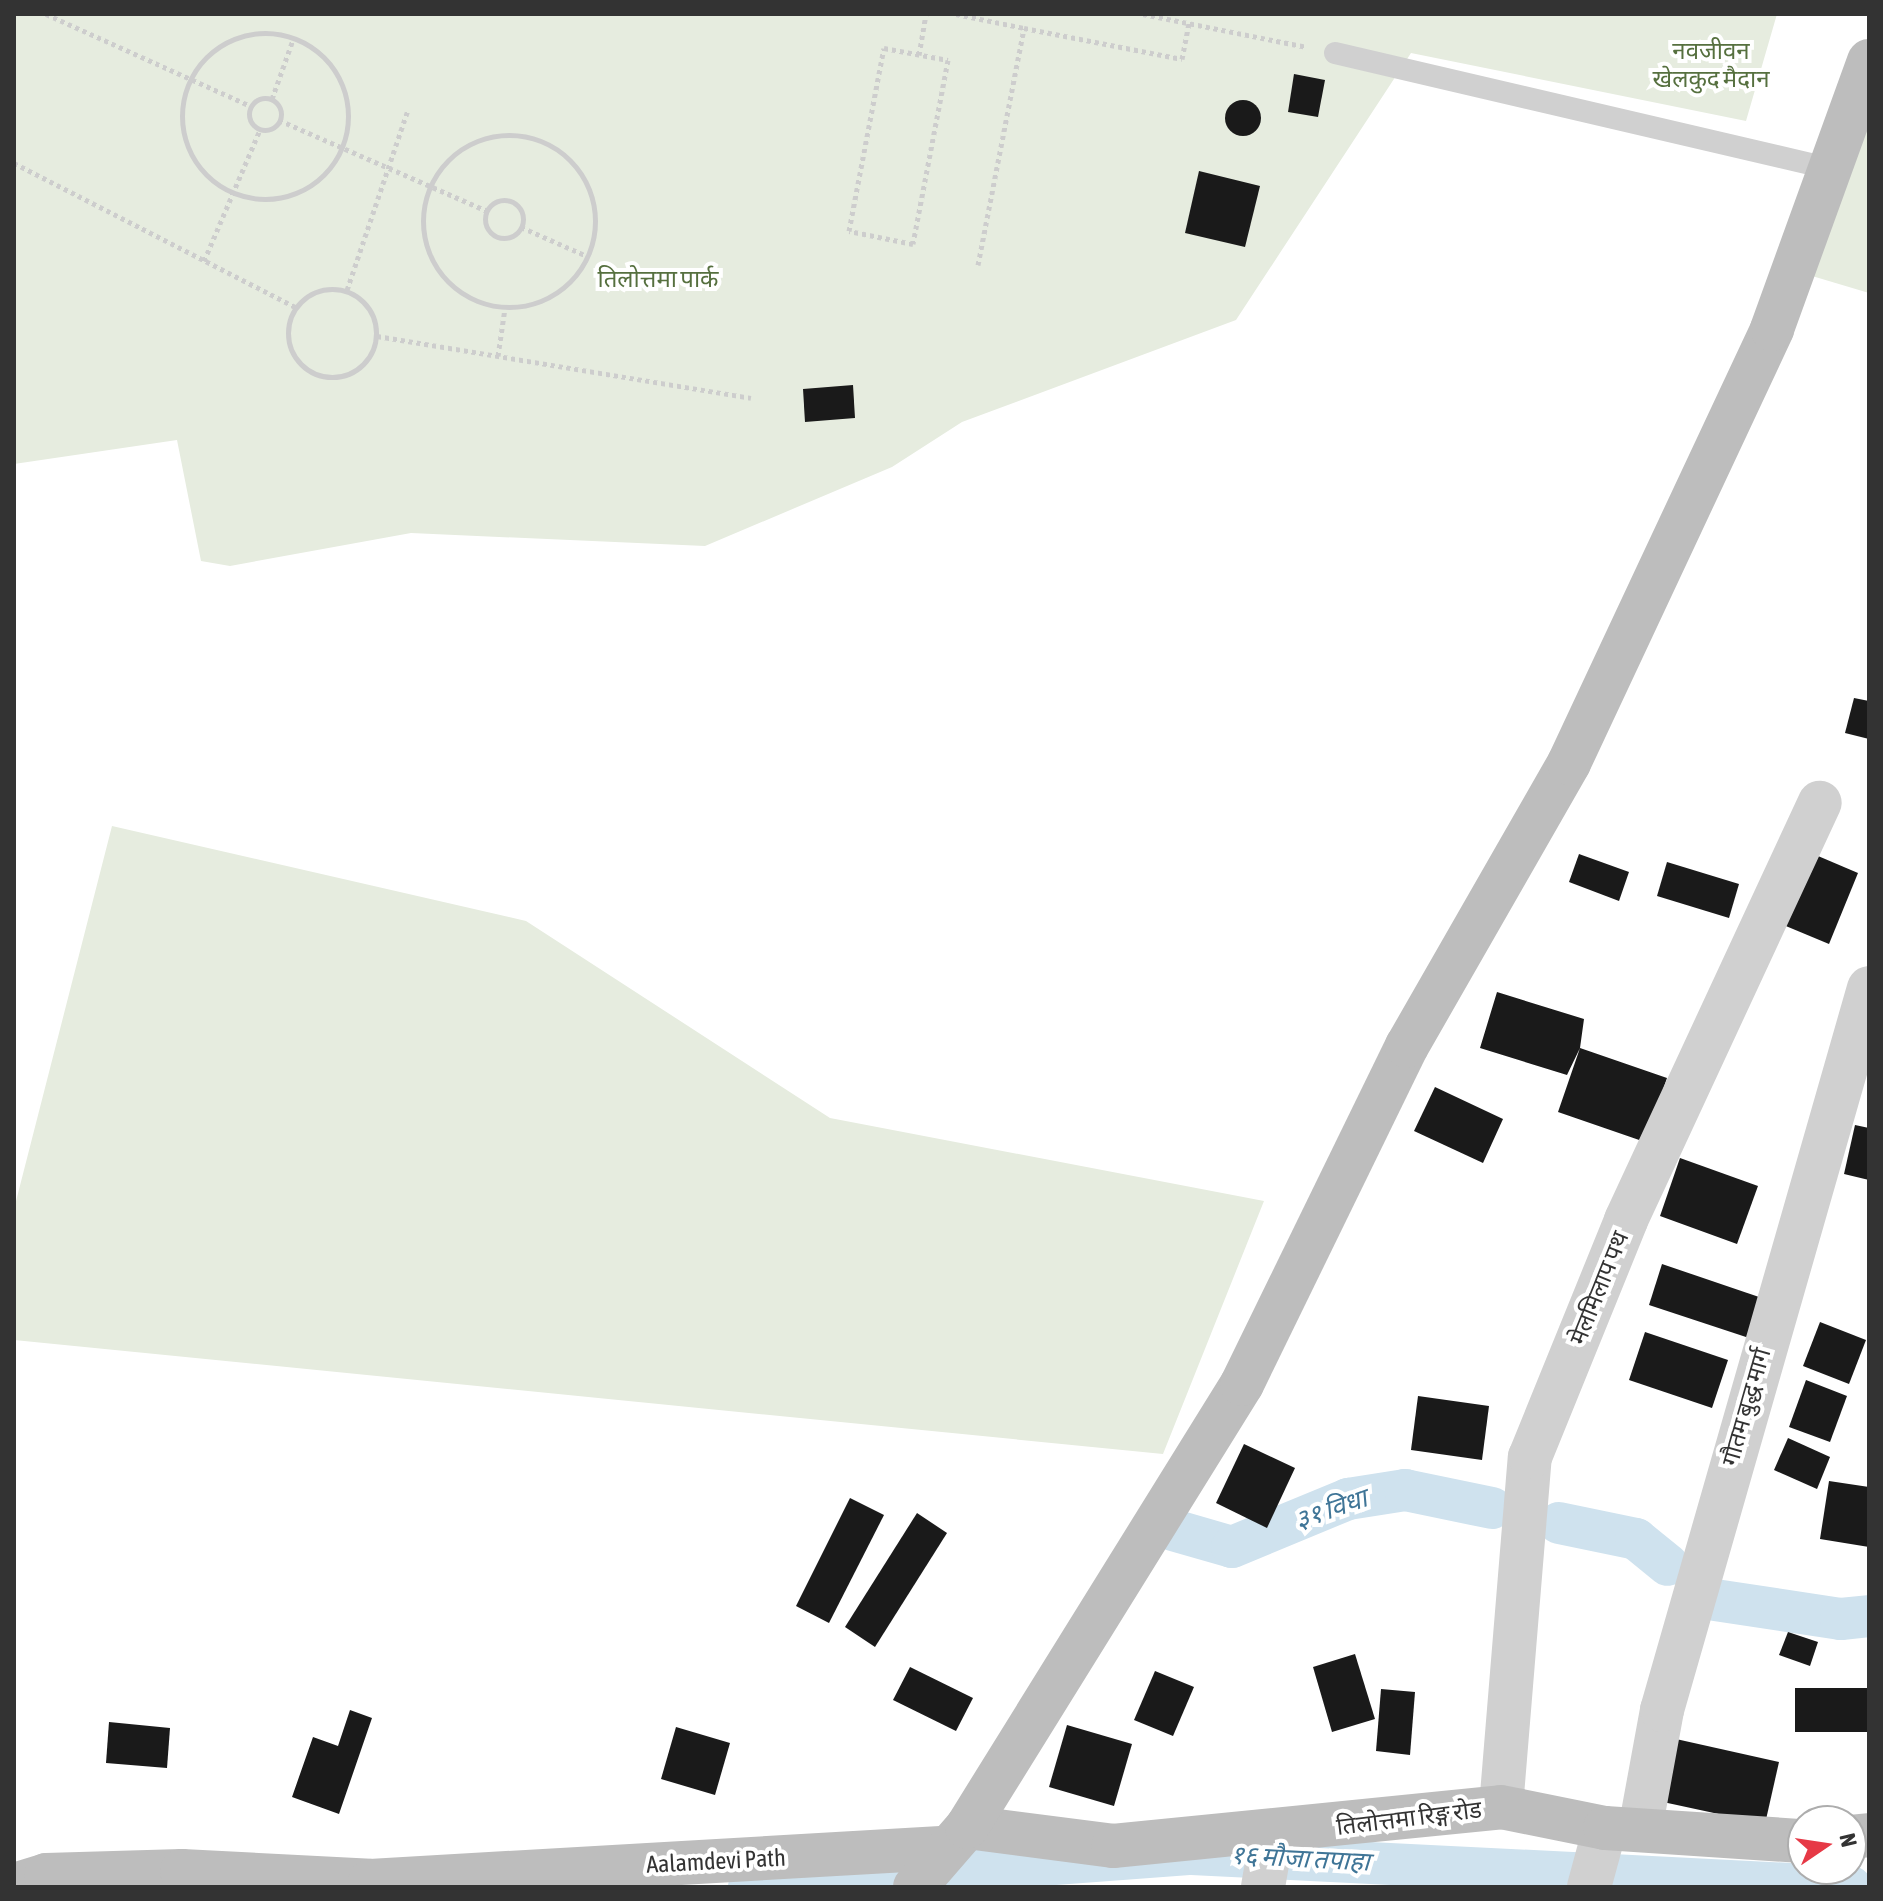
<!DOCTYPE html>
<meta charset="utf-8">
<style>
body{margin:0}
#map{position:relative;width:1883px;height:1901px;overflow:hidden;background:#fff;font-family:"Asap Condensed","Noto Sans Devanagari",sans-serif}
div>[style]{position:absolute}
.green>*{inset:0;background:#e6ecdf}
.canal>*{height:42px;margin:-21px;padding:0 21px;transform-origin:21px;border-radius:21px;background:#cfe2ee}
.building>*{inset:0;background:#1a1a1a}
.round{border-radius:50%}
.path>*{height:5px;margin-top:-2.5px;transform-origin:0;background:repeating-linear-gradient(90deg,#cdcdcd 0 4px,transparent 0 8px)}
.path>.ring{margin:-2.5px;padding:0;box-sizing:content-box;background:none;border:5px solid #cdcdcd;border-radius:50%}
.lane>*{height:22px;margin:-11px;padding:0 11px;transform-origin:11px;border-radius:11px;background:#d0d0d0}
.street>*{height:44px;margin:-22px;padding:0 22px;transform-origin:22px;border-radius:22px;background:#d0d0d0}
.secondary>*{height:44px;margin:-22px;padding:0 22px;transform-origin:22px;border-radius:22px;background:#bdbdbd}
span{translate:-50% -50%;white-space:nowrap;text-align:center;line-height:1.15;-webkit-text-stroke:8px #fff;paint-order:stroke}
.park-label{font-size:24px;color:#56703f}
.street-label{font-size:24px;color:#333}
.water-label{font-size:26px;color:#3f7597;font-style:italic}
.frame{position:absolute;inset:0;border:16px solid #333;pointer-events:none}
.north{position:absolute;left:1787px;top:1805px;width:80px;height:80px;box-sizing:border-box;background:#fff;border:2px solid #adadad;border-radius:50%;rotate:77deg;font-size:22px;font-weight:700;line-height:32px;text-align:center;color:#333}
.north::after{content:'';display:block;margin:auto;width:28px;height:36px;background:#e63946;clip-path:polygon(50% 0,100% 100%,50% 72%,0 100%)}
</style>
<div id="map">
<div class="green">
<div style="clip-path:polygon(14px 14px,1777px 14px,1746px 121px,1411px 53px,1236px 320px,962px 422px,892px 467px,705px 546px,411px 533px,230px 566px,201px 561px,177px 440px,14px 464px)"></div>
<div style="clip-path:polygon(1869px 61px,1869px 293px,1792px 270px)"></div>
<div style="clip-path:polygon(112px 826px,526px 921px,830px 1118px,1264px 1201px,1163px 1454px,14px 1340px,14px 1209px)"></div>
</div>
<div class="canal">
<div style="left:1559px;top:1523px;width:79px;rotate:11.7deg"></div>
<div style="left:1636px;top:1539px;width:41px;rotate:39.1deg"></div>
<div style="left:1173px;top:1530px;width:61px;rotate:16.1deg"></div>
<div style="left:1232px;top:1547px;width:126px;rotate:-22.5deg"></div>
<div style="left:1348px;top:1499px;width:58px;rotate:-9deg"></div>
<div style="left:1405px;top:1490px;width:89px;rotate:11.7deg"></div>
<div style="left:1715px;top:1600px;width:127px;rotate:8.6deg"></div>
<div style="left:1841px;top:1619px;width:28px;rotate:-6deg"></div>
<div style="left:749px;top:1887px;width:444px;rotate:-4.3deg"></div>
<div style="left:1192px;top:1854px;width:660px;rotate:2.87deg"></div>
</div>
<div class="building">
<div style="clip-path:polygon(1294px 74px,1325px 80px,1318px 117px,1288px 112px)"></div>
<div class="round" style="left:1225px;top:100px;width:36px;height:36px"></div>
<div style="clip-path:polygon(1199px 171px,1260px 186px,1245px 247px,1185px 233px)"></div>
<div style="clip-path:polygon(853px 385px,855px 418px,805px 422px,803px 389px)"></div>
<div style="clip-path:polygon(1854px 698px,1869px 701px,1869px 739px,1845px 733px)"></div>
<div style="clip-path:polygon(1811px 853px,1858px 873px,1829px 944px,1781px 924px)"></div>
<div style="clip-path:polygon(1579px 854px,1629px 872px,1619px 901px,1569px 882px)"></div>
<div style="clip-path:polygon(1667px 862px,1739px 884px,1729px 918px,1657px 896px)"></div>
<div style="clip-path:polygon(1497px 992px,1584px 1019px,1580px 1048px,1667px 1078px,1645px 1142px,1558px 1112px,1580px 1048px,1567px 1075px,1480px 1048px)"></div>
<div style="clip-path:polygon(1435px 1087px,1503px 1119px,1483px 1163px,1414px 1131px)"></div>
<div style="clip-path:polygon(1855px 1125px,1869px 1128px,1869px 1180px,1844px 1174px)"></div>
<div style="clip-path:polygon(1680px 1158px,1758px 1186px,1737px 1244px,1660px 1216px)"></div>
<div style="clip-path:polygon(1662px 1264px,1762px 1298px,1749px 1338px,1649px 1305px)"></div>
<div style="clip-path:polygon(1820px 1322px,1866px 1340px,1849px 1384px,1803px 1366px)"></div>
<div style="clip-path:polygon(1645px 1332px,1728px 1360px,1712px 1408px,1629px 1380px)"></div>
<div style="clip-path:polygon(1806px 1380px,1847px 1396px,1830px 1442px,1789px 1427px)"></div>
<div style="clip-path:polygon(1418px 1396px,1489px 1406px,1482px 1460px,1411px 1450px)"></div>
<div style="clip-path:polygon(1788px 1438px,1830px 1457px,1817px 1489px,1774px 1470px)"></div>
<div style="clip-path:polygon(1244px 1444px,1295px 1468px,1267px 1528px,1216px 1503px)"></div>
<div style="clip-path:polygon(1829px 1481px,1869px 1487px,1869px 1547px,1820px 1539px)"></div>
<div style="clip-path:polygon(850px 1498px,884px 1515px,829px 1623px,796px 1606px)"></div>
<div style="clip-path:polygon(917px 1513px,947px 1533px,875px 1647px,845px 1627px)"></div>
<div style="clip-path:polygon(1788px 1632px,1818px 1642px,1810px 1666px,1779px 1655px)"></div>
<div style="clip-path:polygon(1355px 1654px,1375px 1719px,1332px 1732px,1313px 1667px)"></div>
<div style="clip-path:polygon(910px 1667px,973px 1698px,956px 1731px,893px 1700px)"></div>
<div style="clip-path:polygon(1155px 1671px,1194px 1687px,1173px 1736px,1134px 1720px)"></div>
<div style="clip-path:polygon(1795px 1688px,1869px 1688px,1869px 1732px,1795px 1732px)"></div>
<div style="clip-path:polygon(1381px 1689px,1415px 1692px,1410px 1755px,1376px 1751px)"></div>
<div style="clip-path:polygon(350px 1710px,372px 1718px,339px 1814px,292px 1797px,313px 1737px,338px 1746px)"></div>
<div style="clip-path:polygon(109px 1722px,170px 1728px,167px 1768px,106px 1763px)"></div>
<div style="clip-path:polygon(1067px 1725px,1132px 1744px,1114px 1806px,1049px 1787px)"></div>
<div style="clip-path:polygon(676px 1727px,730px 1743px,715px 1795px,661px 1779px)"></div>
<div style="clip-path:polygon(1676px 1739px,1779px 1762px,1765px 1824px,1663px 1802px)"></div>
</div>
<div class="path">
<div style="left:46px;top:14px;width:225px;rotate:24.2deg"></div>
<div style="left:956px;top:14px;width:69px;rotate:11.6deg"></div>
<div style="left:1143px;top:14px;width:166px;rotate:11.4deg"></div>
<div class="ring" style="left:182px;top:33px;width:161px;height:161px"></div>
<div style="left:884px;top:48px;width:65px;rotate:10.6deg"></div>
<div style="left:948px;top:60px;width:187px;rotate:100.8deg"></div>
<div style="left:913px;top:244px;width:65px;rotate:-168.5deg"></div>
<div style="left:849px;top:231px;width:186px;rotate:-79.2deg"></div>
<div style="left:919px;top:55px;width:42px;rotate:-80.3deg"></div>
<div class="ring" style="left:249px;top:98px;width:27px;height:27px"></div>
<div style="left:272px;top:99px;width:66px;rotate:-70.5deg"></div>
<div style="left:279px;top:120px;width:227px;rotate:23.6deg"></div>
<div class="ring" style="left:423px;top:135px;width:167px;height:167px"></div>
<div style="left:14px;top:163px;width:316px;rotate:27.1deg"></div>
<div class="ring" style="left:485px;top:200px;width:33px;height:33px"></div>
<div style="left:521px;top:227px;width:72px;rotate:23.7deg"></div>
<div style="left:204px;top:261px;width:142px;rotate:-66.9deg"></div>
<div style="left:978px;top:265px;width:241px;rotate:-79deg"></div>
<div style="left:1024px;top:28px;width:161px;rotate:11.1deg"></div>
<div style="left:1182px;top:59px;width:37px;rotate:-79deg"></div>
<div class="ring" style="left:288px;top:289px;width:83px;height:83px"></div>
<div style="left:347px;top:290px;width:190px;rotate:-71.3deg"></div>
<div style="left:377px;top:336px;width:379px;rotate:9.4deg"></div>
<div style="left:498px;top:356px;width:49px;rotate:-81.7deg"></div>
</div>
<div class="lane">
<div style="left:1335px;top:53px;width:510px;rotate:13.14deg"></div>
</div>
<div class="street">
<div style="left:1501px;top:1807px;width:351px;rotate:-85.3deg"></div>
<div style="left:1530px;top:1457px;width:256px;rotate:-67.9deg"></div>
<div style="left:1626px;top:1220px;width:460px;rotate:-65.1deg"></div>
<div style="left:1640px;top:1830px;width:122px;rotate:-79.6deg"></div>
<div style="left:1662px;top:1710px;width:751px;rotate:-74deg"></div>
<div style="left:1263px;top:1887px;width:53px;rotate:-80.2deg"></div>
<div style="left:1589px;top:1887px;width:61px;rotate:-74.8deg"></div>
</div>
<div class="secondary">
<div style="left:967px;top:1827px;width:147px;rotate:7.4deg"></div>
<div style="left:1113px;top:1846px;width:390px;rotate:-5.7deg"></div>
<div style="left:1501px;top:1807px;width:106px;rotate:11.4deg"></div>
<div style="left:1605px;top:1828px;width:198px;rotate:3.8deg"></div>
<div style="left:1851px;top:1837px;width:18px;rotate:-6deg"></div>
<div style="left:14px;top:1885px;width:34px;rotate:-17deg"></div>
<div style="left:46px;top:1875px;width:136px;rotate:-1.7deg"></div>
<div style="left:182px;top:1871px;width:188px;rotate:3deg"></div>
<div style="left:370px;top:1881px;width:572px;rotate:-3.31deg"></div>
<div style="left:915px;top:1887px;width:79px;rotate:-49.1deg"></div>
<div style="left:967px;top:1827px;width:521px;rotate:-58.17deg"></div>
<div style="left:1242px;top:1384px;width:376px;rotate:-64deg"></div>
<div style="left:1407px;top:1046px;width:326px;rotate:-60.2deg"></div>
<div style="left:1569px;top:763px;width:479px;rotate:-64.9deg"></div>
<div style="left:1772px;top:329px;width:285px;rotate:-70.1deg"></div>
</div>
<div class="park-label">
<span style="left:1711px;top:65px">नवजीवन<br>खेलकुद मैदान</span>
<span style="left:658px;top:279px">तिलोत्तमा पार्क</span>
</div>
<div class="street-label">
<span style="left:1599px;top:1288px;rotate:-68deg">मेलमिलाप पथ</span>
<span style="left:1746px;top:1407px;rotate:-74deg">गौतम बुद्ध मार्ग</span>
<span style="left:1409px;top:1818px;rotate:-7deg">तिलोत्तमा रिङ्ग रोड</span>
<span style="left:716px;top:1861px;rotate:-3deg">Aalamdevi Path</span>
</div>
<div class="water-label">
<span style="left:1331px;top:1510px;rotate:-19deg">३१ विधा</span>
<span style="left:1300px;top:1859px;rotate:3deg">१६ मौजा तपाहा</span>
</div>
<div class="frame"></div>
<div class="north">N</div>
</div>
